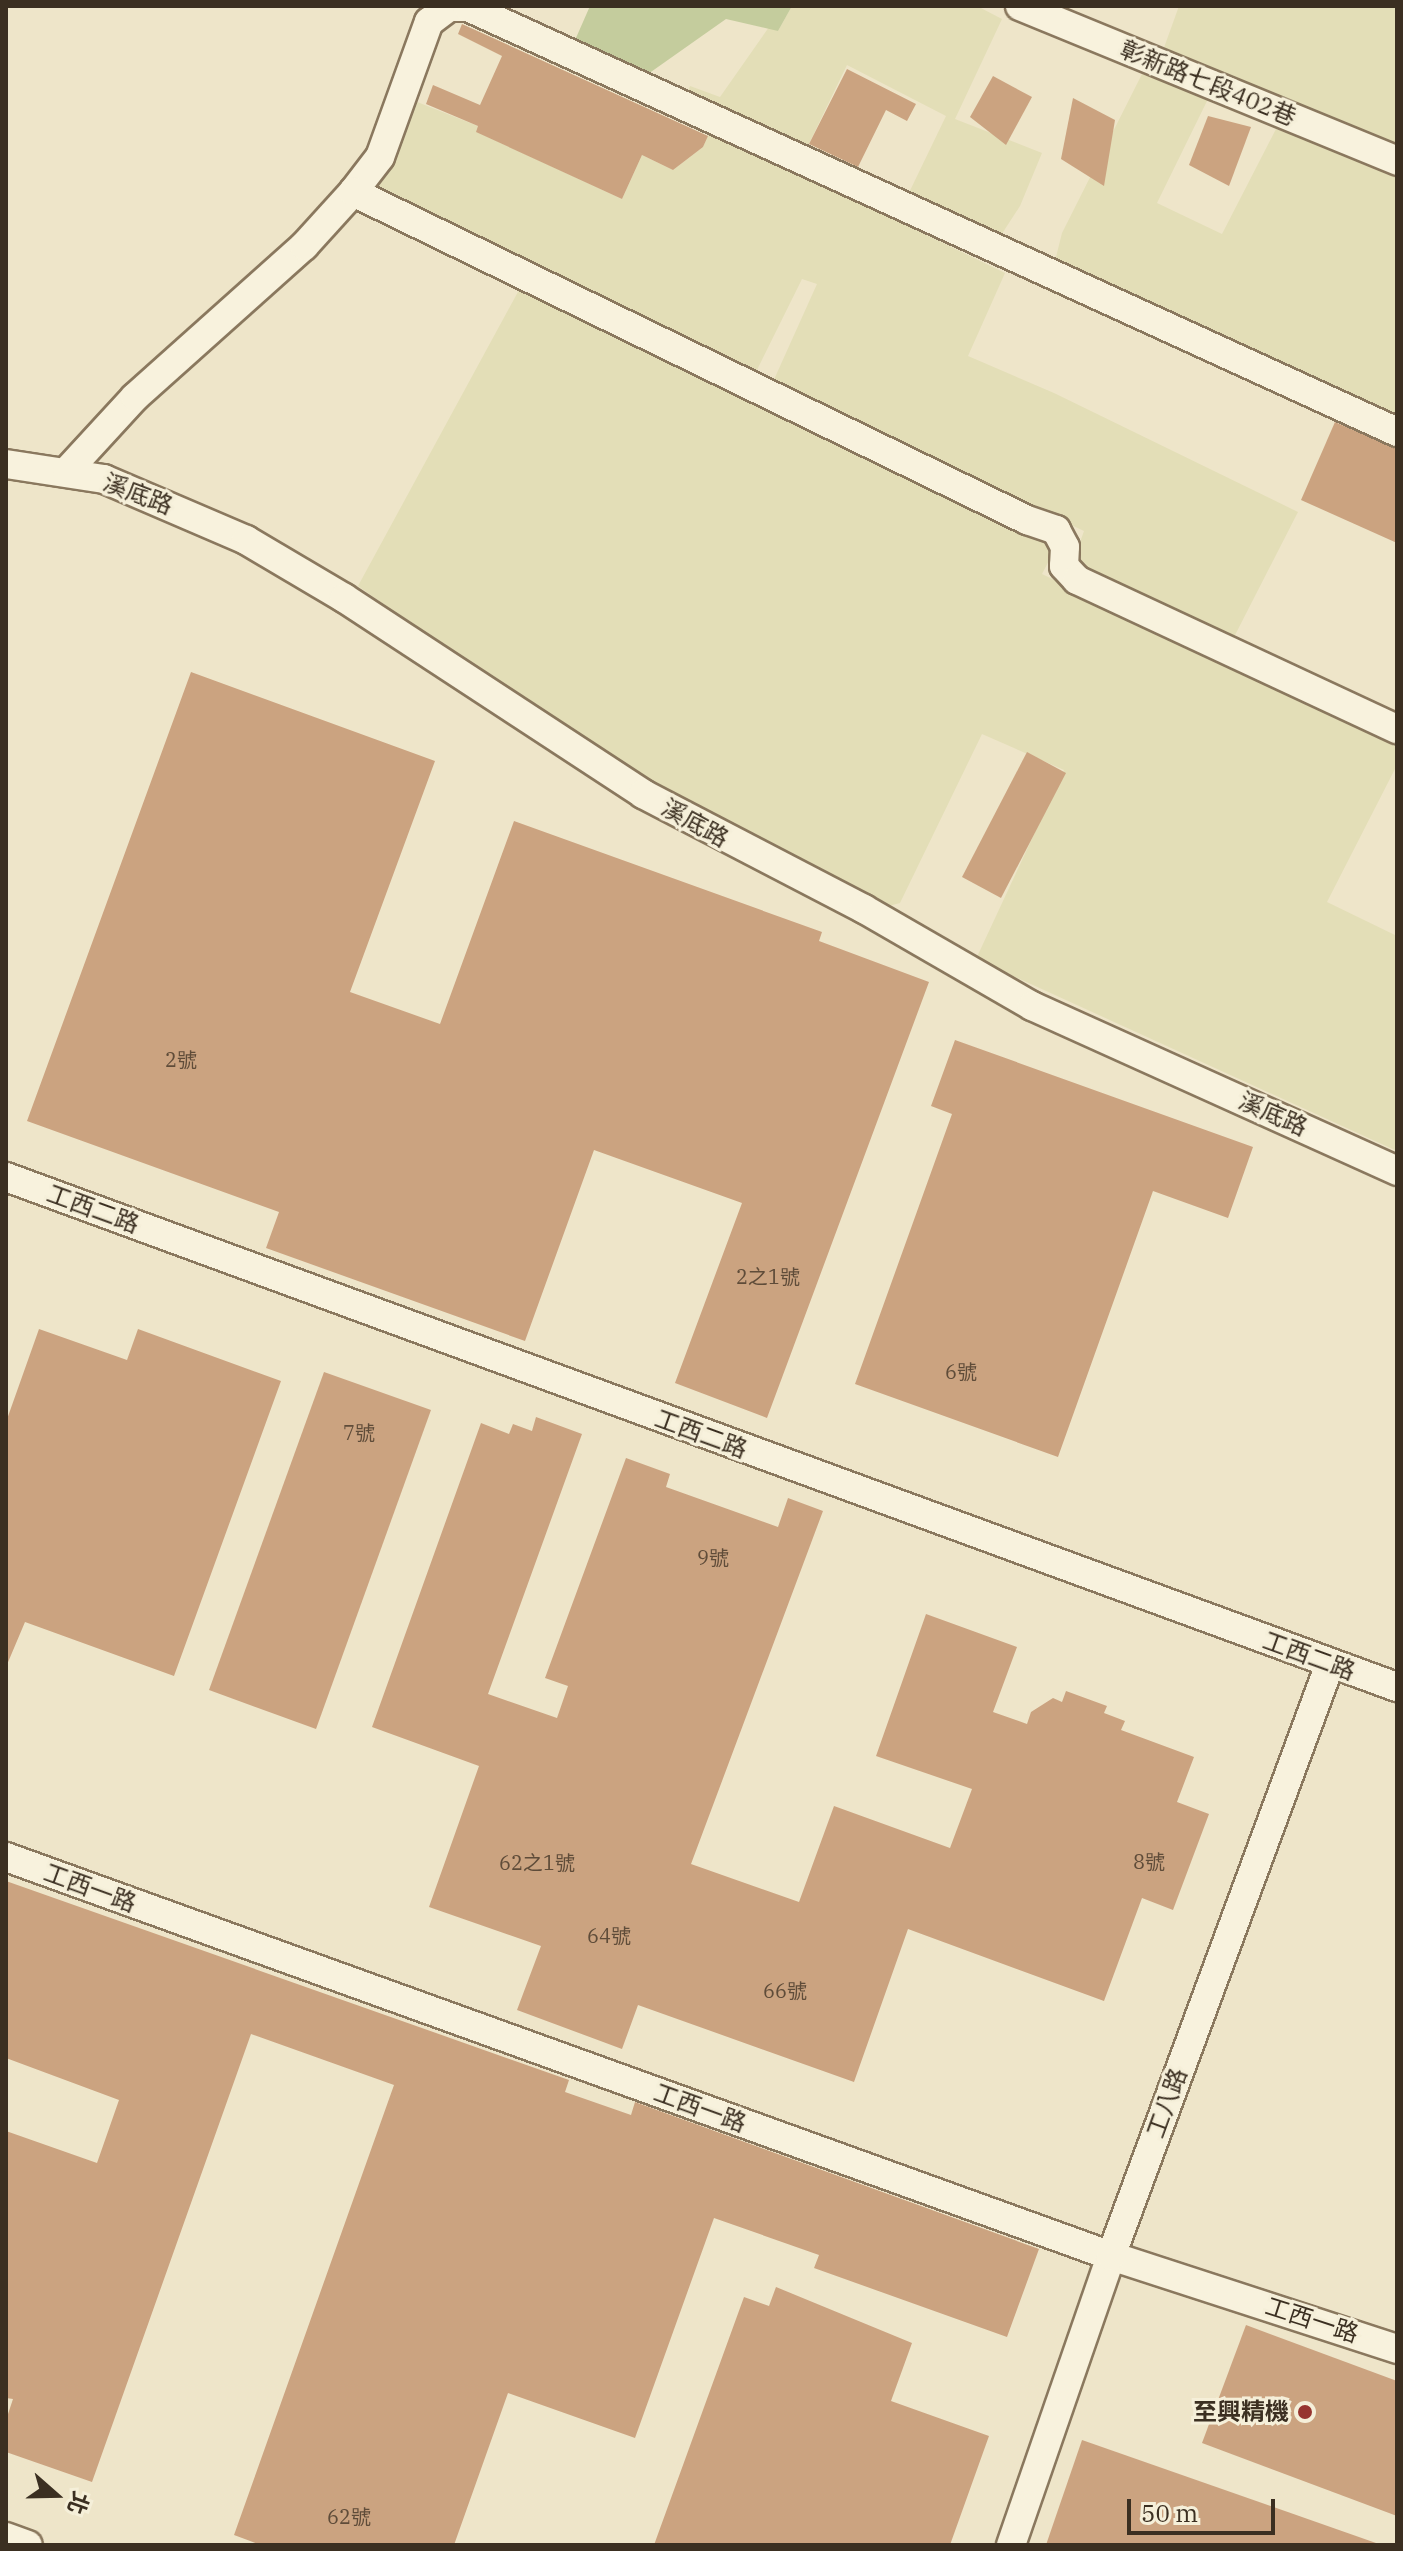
<!DOCTYPE html>
<meta charset="utf-8">
<style>
body{margin:0}
#map{position:relative;width:1403px;height:2551px;overflow:hidden;background:#eee5c9;font-family:"IBM Plex Serif","Noto Sans TC",serif}
div>[style]{position:absolute}
.farmland>*{inset:0;background:#e3deb7}
.green>*{inset:0;background:#c4cc9d}
.building>*{inset:0;background:#cba380}
.roads{filter:drop-shadow(2px 0 #8a785e) drop-shadow(-2px 0 #8a785e) drop-shadow(0 2px #8a785e) drop-shadow(0 -2px #8a785e)}
.minor>*{height:28px;margin:-14px;padding:0 14px;transform-origin:14px;border-radius:14px;background:#f8f2dd}
.dots>*{width:22px;height:22px;translate:-50% -50%;box-sizing:border-box;border:4px solid #f5efd9;border-radius:50%}
span{translate:-50% -50%;white-space:nowrap;text-align:center;line-height:1.15;-webkit-text-stroke:6px #f5efd9;paint-order:stroke}
.number-label{font-size:20px;color:#5f4c39}
.number-label span{-webkit-text-stroke-width:0}
.street-label{font-size:24px;color:#3b2f21}
.poi-label{font-size:24px;color:#3b2f21;font-weight:700}
.right{translate:-100% -50%;text-align:right}
.frame{position:absolute;inset:0;border:8px solid #3b2f21;pointer-events:none}
.north{position:absolute;left:16px;top:2455px;width:80px;height:80px;-webkit-text-stroke:6px #f5efd9;paint-order:stroke;rotate:110deg;font-size:22px;font-weight:700;line-height:32px;text-align:center;color:#3b2f21}
.north::after{content:'';display:block;margin:auto;width:28px;height:36px;background:#3b2f21;clip-path:polygon(50% 0,100% 100%,50% 72%,0 100%)}
.scale{position:absolute;left:1127px;top:2499px;width:148px;height:36px;box-sizing:border-box;border:4px solid #3b2f21;border-top:0;padding-left:10px;font-size:24px;line-height:28px;white-space:nowrap;color:#3b2f21;-webkit-text-stroke:6px #f5efd9;paint-order:stroke}
</style>
<div id="map">
<div class="farmland">
<div style="clip-path:polygon(792px 6px,977px 6px,1002px 19px,955px 119px,1042px 153px,1020px 206px,994px 246px,904px 203px,946px 116px,847px 65px,802px 158px,685px 99px,690px 86px,720px 97px,769px 27px,778px 31px)"></div>
<div style="clip-path:polygon(1179px 6px,1397px 6px,1397px 149px,1161px 56px)"></div>
<div style="clip-path:polygon(1142px 74px,1208px 99px,1157px 203px,1222px 234px,1276px 129px,1397px 173px,1397px 426px,1055px 261px,1062px 233px)"></div>
<div style="clip-path:polygon(402px 96px,478px 126px,477px 132px,622px 199px,642px 155px,673px 170px,703px 147px,710px 130px,1005px 273px,968px 356px,1054px 393px,1298px 512px,1232px 641px,1079px 573px,1074px 559px,1084px 531px,772px 384px,817px 284px,802px 279px,754px 376px,366px 191px)"></div>
<div style="clip-path:polygon(519px 290px,1051px 536px,1055px 549px,1042px 574px,1397px 746px,1397px 765px,1327px 902px,1397px 936px,1397px 1151px,976px 959px,1064px 770px,982px 734px,900px 903px,877px 909px,730px 830px,511px 694px,358px 586px)"></div>
</div>
<div class="green">
<div style="clip-path:polygon(590px 6px,792px 6px,778px 31px,726px 19px,648px 74px,572px 47px)"></div>
</div>
<div class="building">
<div style="clip-path:polygon(462px 24px,708px 136px,703px 147px,673px 170px,642px 155px,622px 199px,476px 132px,478px 126px,426px 104px,433px 85px,480px 105px,502px 56px,458px 34px)"></div>
<div style="clip-path:polygon(847px 69px,916px 104px,907px 121px,886px 110px,858px 167px,809px 144px)"></div>
<div style="clip-path:polygon(993px 76px,1032px 97px,1006px 145px,970px 117px)"></div>
<div style="clip-path:polygon(1073px 98px,1115px 120px,1104px 186px,1061px 159px)"></div>
<div style="clip-path:polygon(1208px 116px,1251px 127px,1229px 186px,1189px 165px)"></div>
<div style="clip-path:polygon(1335px 422px,1397px 449px,1397px 543px,1301px 500px)"></div>
<div style="clip-path:polygon(191px 672px,435px 761px,350px 992px,440px 1024px,514px 821px,822px 932px,819px 941px,929px 982px,767px 1418px,675px 1383px,742px 1203px,594px 1150px,525px 1341px,266px 1248px,279px 1212px,27px 1121px)"></div>
<div style="clip-path:polygon(1027px 752px,1066px 773px,1001px 898px,962px 877px)"></div>
<div style="clip-path:polygon(955px 1040px,1253px 1147px,1228px 1218px,1153px 1191px,1058px 1457px,855px 1384px,952px 1114px,931px 1106px)"></div>
<div style="clip-path:polygon(39px 1329px,127px 1360px,138px 1329px,281px 1381px,174px 1676px,25px 1622px,6px 1667px,6px 1422px)"></div>
<div style="clip-path:polygon(324px 1372px,431px 1410px,316px 1729px,209px 1690px)"></div>
<div style="clip-path:polygon(536px 1417px,582px 1434px,488px 1694px,557px 1718px,568px 1686px,545px 1678px,626px 1458px,670px 1474px,666px 1487px,778px 1527px,788px 1498px,823px 1511px,691px 1864px,799px 1902px,834px 1806px,950px 1848px,972px 1789px,876px 1756px,926px 1614px,1017px 1647px,993px 1712px,1027px 1724px,1031px 1712px,1053px 1698px,1062px 1702px,1066px 1691px,1107px 1706px,1104px 1713px,1125px 1721px,1121px 1730px,1194px 1757px,1177px 1802px,1209px 1814px,1173px 1910px,1142px 1898px,1104px 2001px,908px 1929px,854px 2082px,638px 2005px,622px 2049px,517px 2010px,541px 1946px,429px 1907px,479px 1766px,372px 1727px,481px 1423px,509px 1434px,513px 1424px,532px 1431px)"></div>
<div style="clip-path:polygon(6px 1881px,569px 2080px,565px 2092px,631px 2115px,635px 2102px,1039px 2249px,1007px 2337px,814px 2268px,819px 2255px,714px 2218px,635px 2438px,508px 2393px,454px 2545px,261px 2545px,234px 2535px,394px 2085px,251px 2034px,92px 2482px,6px 2452px,6px 2420px,13px 2399px,6px 2398px,6px 2131px,97px 2163px,119px 2100px,6px 2058px)"></div>
<div style="clip-path:polygon(776px 2287px,912px 2343px,891px 2401px,989px 2436px,950px 2545px,654px 2545px,744px 2297px,769px 2306px)"></div>
<div style="clip-path:polygon(1246px 2325px,1397px 2381px,1397px 2516px,1202px 2443px)"></div>
<div style="clip-path:polygon(1082px 2440px,1376px 2543px,1375px 2545px,1046px 2545px)"></div>
</div>
<div class="roads">
<div class="minor">
<div style="left:1020px;top:6px;width:408px;rotate:22.3deg"></div>
<div style="left:353px;top:192px;width:44px;rotate:-52.4deg"></div>
<div style="left:380px;top:157px;width:144px;rotate:-70.1deg"></div>
<div style="left:429px;top:22px;width:25px;rotate:-37deg"></div>
<div style="left:449px;top:7px;width:19px"></div>
<div style="left:468px;top:7px;width:1022px;rotate:24.58deg"></div>
<div style="left:6px;top:464px;width:99px;rotate:8.7deg"></div>
<div style="left:104px;top:479px;width:155px;rotate:23.2deg"></div>
<div style="left:246px;top:540px;width:114px;rotate:30.6deg"></div>
<div style="left:344px;top:598px;width:358px;rotate:33.2deg"></div>
<div style="left:643px;top:794px;width:249px;rotate:27.5deg"></div>
<div style="left:864px;top:909px;width:194px;rotate:30deg"></div>
<div style="left:1032px;top:1006px;width:401px;rotate:24.3deg"></div>
<div style="left:67px;top:471px;width:100px;rotate:-47.4deg"></div>
<div style="left:135px;top:397px;width:227px;rotate:-41.8deg"></div>
<div style="left:304px;top:246px;width:73px;rotate:-47.8deg"></div>
<div style="left:353px;top:192px;width:750px;rotate:25.95deg"></div>
<div style="left:1027px;top:520px;width:31px;rotate:19deg"></div>
<div style="left:1056px;top:530px;width:19px;rotate:62deg"></div>
<div style="left:1065px;top:547px;width:19px;rotate:93deg"></div>
<div style="left:1064px;top:566px;width:19px;rotate:47deg"></div>
<div style="left:1077px;top:580px;width:353px;rotate:25deg"></div>
<div style="left:6px;top:1177px;width:1482px;rotate:20.14deg"></div>
<div style="left:6px;top:1857px;width:1175px;rotate:19.85deg"></div>
<div style="left:1111px;top:2256px;width:301px;rotate:18deg"></div>
<div style="left:6px;top:2537px;width:23px;rotate:20deg"></div>
<div style="left:1011px;top:2545px;width:306px;rotate:-70.9deg"></div>
<div style="left:1111px;top:2256px;width:631px;rotate:-69.7deg"></div>
</div>
</div>
<div class="dots">
<div style="left:1305px;top:2412px;background:#97342f"></div>
</div>
<div class="number-label">
<span style="left:181px;top:1059px">2號</span>
<span style="left:768px;top:1276px">2之1號</span>
<span style="left:961px;top:1371px">6號</span>
<span style="left:359px;top:1432px">7號</span>
<span style="left:713px;top:1557px">9號</span>
<span style="left:1149px;top:1861px">8號</span>
<span style="left:537px;top:1862px">62之1號</span>
<span style="left:609px;top:1935px">64號</span>
<span style="left:785px;top:1990px">66號</span>
<span style="left:349px;top:2516px">62號</span>
</div>
<div class="street-label">
<span style="left:1208px;top:83px;rotate:22deg">彰新路七段402巷</span>
<span style="left:138px;top:494px;rotate:21deg">溪底路</span>
<span style="left:695px;top:823px;rotate:29deg">溪底路</span>
<span style="left:1273px;top:1114px;rotate:24deg">溪底路</span>
<span style="left:93px;top:1209px;rotate:20deg">工西二路</span>
<span style="left:701px;top:1434px;rotate:20deg">工西二路</span>
<span style="left:1309px;top:1656px;rotate:20deg">工西二路</span>
<span style="left:90px;top:1888px;rotate:20deg">工西一路</span>
<span style="left:1167px;top:2103px;rotate:-70deg">工八路</span>
<span style="left:700px;top:2108px;rotate:20deg">工西一路</span>
<span style="left:1312px;top:2320px;rotate:18deg">工西一路</span>
</div>
<div class="poi-label">
<span class="right" style="left:1289px;top:2412px">至興精機</span>
</div>
<div class="frame"></div>
<div class="north">北</div>
<div class="scale">50 m</div>
</div>
